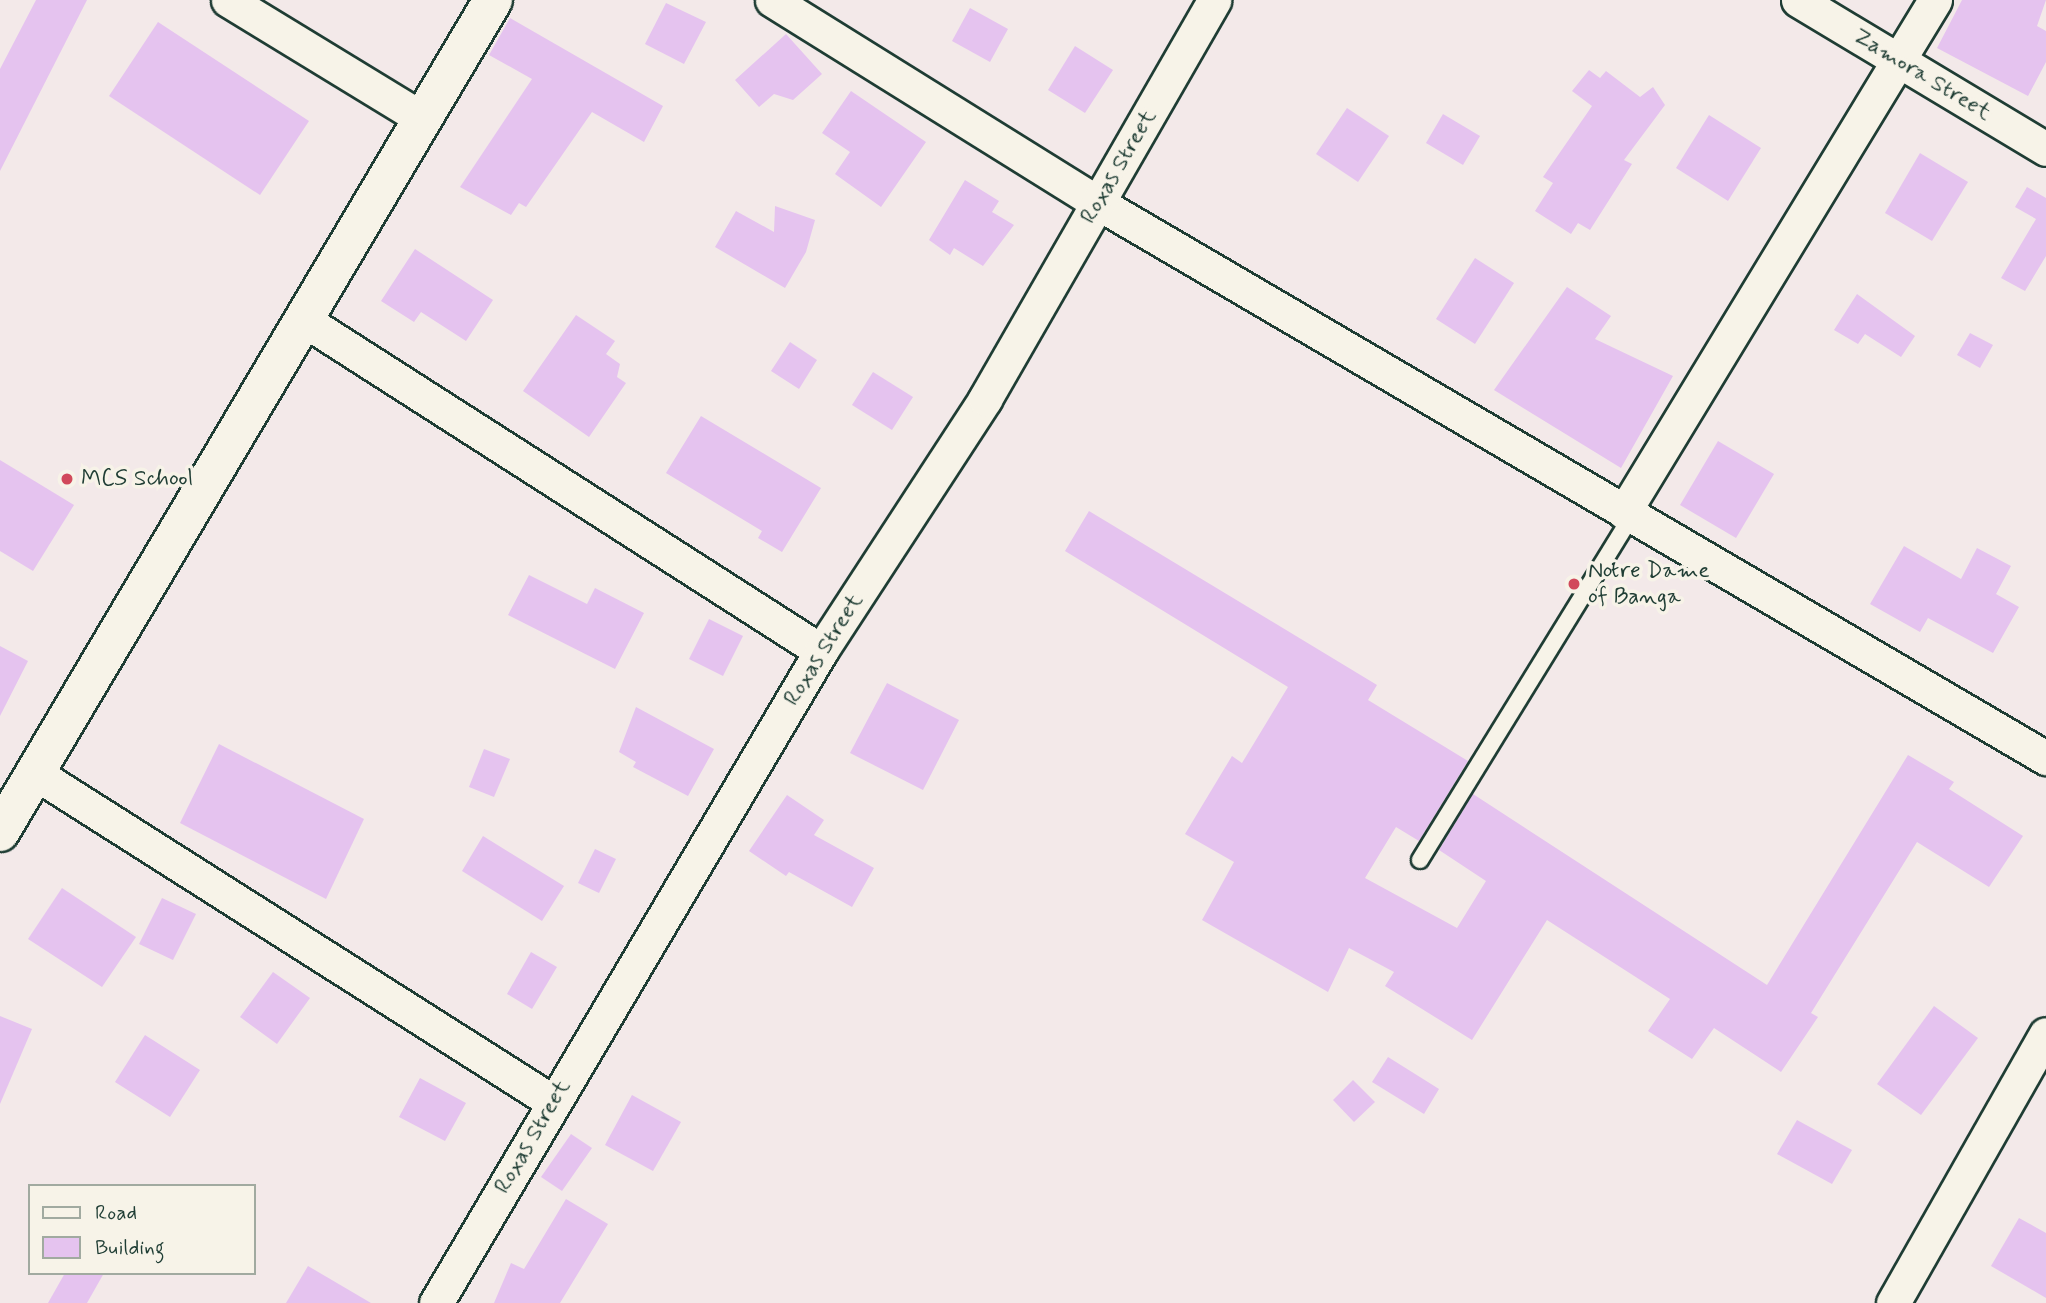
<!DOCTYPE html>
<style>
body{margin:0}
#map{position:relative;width:2046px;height:1303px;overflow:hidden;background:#f3e9e9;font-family:Mynerve,sans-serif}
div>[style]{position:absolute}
.building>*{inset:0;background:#e5c3ef}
.roads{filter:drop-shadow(2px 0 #1f3d34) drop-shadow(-2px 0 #1f3d34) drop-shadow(0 2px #1f3d34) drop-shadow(0 -2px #1f3d34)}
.service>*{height:16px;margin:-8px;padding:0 8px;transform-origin:8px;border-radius:8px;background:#f7f3e8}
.minor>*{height:33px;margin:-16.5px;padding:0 16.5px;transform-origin:16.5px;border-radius:16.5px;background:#f7f3e8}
.secondary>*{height:38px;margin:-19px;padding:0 19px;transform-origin:19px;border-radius:19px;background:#f7f3e8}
.dots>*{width:19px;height:19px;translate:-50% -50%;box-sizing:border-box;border:4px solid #f7f3e8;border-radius:50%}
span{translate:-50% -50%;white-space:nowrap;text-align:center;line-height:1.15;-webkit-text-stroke:7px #f7f3e8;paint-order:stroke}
.street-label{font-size:23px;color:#1f3d34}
.poi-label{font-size:23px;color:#1f3d34}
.left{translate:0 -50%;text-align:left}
.legend{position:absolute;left:28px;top:1184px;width:228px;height:91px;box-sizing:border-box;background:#f7f3e8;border:2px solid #a1aaa0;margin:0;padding:9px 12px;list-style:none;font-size:21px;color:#1f3d34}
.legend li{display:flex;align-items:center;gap:14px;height:35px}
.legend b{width:35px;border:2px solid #a1aaa0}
</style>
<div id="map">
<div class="building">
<div style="clip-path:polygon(36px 0,87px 0,0 171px,0 69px)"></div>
<div style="clip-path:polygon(1962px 0,2046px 0,2037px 26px,2046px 31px,2046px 62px,2028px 96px,1937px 48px)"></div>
<div style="clip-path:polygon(666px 3px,706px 22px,684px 64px,645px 44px)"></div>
<div style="clip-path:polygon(970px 8px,1008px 29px,990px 62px,952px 41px)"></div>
<div style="clip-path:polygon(510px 18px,663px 106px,644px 142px,592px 112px,526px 207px,519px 203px,511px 215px,460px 187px,532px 79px,489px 55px)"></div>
<div style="clip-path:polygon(158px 22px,309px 121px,260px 195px,109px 96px)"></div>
<div style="clip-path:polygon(786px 34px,822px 74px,793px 100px,774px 94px,759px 107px,735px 80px)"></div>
<div style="clip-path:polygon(1075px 46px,1113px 70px,1085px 113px,1048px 90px)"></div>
<div style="clip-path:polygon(1589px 70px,1600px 78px,1606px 71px,1640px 97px,1653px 87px,1665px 105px,1624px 160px,1632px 164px,1590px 230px,1578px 223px,1571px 234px,1535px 211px,1553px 183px,1543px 177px,1592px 106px,1572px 91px)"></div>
<div style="clip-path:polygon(851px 91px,926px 142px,881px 207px,835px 174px,850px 152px,822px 133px)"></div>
<div style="clip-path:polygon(1347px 108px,1389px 136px,1358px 182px,1316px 154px)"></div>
<div style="clip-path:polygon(1443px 114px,1480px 136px,1463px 165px,1426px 143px)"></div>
<div style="clip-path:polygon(1709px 115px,1761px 148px,1728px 201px,1676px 168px)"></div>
<div style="clip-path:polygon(1920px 153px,1968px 182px,1932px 241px,1885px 213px)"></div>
<div style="clip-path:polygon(965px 180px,999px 201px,992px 212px,1014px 225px,983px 266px,954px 248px,950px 255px,929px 240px)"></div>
<div style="clip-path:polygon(2027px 187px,2046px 198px,2046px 256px,2025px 291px,2001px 278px,2036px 219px,2015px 207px)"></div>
<div style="clip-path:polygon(775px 206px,815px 220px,806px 252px,785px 288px,715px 247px,736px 211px,774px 232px)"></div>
<div style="clip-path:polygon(415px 249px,493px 300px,466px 341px,421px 312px,414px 322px,381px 301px)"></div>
<div style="clip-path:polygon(1475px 258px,1514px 283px,1475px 344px,1436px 319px)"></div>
<div style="clip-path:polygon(1567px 287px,1611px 316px,1595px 339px,1673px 376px,1621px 468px,1494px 390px)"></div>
<div style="clip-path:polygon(1857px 294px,1915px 336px,1901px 357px,1865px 334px,1858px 344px,1834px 330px)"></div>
<div style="clip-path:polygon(576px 315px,615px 341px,606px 354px,620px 364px,617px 377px,626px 383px,589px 437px,523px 391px)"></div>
<div style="clip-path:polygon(1970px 333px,1993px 345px,1980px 368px,1957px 355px)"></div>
<div style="clip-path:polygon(790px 342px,817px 360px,799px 389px,771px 371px)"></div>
<div style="clip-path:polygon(873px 372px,913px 397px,892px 430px,852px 405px)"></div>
<div style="clip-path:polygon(701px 416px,821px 488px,782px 552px,758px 538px,762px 531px,666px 473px)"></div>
<div style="clip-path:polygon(1718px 441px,1774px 474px,1736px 538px,1680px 505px)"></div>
<div style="clip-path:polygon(0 460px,74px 505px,33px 571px,0 551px)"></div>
<div style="clip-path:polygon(1089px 511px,1377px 685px,1368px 700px,1468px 761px,1419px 841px,1396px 827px,1365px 878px,1457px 928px,1486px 881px,1439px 850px,1473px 794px,1767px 985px,1908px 755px,1954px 782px,1949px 789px,2023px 836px,1989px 887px,1917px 842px,1811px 1013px,1818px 1017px,1781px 1072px,1714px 1028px,1692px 1059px,1648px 1031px,1670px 999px,1547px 920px,1472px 1040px,1385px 986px,1394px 972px,1349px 948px,1328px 992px,1202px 920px,1234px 862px,1185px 834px,1232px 756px,1242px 763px,1288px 687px,1065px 551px)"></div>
<div style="clip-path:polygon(1904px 546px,1961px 579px,1977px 548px,2011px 566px,1996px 594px,2019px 607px,1993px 653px,1928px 618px,1920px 632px,1870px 604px)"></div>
<div style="clip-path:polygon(529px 575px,587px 604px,595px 588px,644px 613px,615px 669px,508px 615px)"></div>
<div style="clip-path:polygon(709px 619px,743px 636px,723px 676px,689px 659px)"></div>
<div style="clip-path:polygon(0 646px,28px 661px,0 716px)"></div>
<div style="clip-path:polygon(887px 683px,959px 720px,923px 790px,850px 753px)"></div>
<div style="clip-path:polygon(636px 707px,714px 749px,688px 796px,633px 767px,636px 762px,619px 752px)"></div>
<div style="clip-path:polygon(219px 744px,364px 819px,326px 899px,180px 823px)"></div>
<div style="clip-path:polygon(484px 749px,510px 759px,494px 797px,469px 787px)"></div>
<div style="clip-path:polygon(787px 795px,824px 820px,814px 835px,874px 868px,852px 907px,789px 872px,786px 876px,749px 851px)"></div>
<div style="clip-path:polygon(483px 836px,564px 886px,542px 921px,462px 871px)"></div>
<div style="clip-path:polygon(595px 849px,616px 859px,599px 893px,578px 883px)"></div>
<div style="clip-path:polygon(62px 888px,136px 937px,102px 987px,28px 939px)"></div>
<div style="clip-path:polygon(162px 898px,196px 914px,173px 960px,139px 944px)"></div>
<div style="clip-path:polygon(531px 952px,557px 967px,532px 1009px,507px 994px)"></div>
<div style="clip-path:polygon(273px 972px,310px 998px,277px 1044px,240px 1017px)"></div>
<div style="clip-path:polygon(1934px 1006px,1978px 1038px,1921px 1115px,1877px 1084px)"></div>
<div style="clip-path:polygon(0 1016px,32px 1029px,0 1104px)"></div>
<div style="clip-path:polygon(145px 1035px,200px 1070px,170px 1117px,115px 1082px)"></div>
<div style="clip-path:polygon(1388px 1057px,1439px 1089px,1424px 1114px,1372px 1082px)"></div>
<div style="clip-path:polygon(420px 1078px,466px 1103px,445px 1141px,399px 1117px)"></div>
<div style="clip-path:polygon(1353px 1080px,1375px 1102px,1354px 1122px,1333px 1100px)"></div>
<div style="clip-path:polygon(632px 1095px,681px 1122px,653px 1171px,605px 1145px)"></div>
<div style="clip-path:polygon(1797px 1120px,1852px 1150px,1832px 1184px,1777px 1154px)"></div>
<div style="clip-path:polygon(571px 1134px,592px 1148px,562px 1191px,541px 1177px)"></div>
<div style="clip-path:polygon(566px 1199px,608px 1224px,560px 1303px,494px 1303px,511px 1263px,524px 1269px)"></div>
<div style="clip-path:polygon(2019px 1218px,2046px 1233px,2046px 1298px,1991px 1266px)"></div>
<div style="clip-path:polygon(308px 1266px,371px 1303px,286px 1303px)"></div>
<div style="clip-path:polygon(65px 1273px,104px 1273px,87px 1303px,48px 1303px)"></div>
</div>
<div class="roads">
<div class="service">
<div style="left:1420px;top:860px;width:404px;rotate:-58.4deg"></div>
</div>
<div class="minor">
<div style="left:228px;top:0;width:228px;rotate:31.4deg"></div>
<div style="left:772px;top:0;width:384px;rotate:31.9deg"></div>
<div style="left:1098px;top:203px;width:1099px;rotate:30.35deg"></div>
<div style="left:1798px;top:0;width:289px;rotate:31deg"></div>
<div style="left:304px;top:320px;width:614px;rotate:32.63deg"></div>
<div style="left:1624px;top:512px;width:599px;rotate:-58.72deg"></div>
<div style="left:35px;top:773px;width:614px;rotate:32.42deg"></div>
<div style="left:436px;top:1303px;width:757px;rotate:-59.44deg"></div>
<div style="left:821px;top:651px;width:301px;rotate:-56.9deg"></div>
<div style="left:985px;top:399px;width:460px;rotate:-60.1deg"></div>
<div style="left:1893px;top:1303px;width:309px;rotate:-60.4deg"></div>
</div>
<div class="secondary">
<div style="left:0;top:832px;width:967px;rotate:-59.35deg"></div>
</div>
</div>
<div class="dots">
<div style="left:67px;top:479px;background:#d1495b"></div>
<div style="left:1574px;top:584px;background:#d1495b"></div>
</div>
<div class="street-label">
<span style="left:1922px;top:75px;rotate:31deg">Zamora Street</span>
<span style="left:1119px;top:167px;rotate:-60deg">Roxas Street</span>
<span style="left:824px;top:650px;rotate:-58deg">Roxas Street</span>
<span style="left:533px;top:1137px;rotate:-60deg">Roxas Street</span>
</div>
<div class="poi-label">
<span class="left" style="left:81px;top:479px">MCS School</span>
<span class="left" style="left:1588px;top:584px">Notre Dame<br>of Banga</span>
</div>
<ul class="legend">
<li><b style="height:9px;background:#f7f3e8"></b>Road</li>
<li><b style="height:19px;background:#e5c3ef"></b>Building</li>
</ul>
</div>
